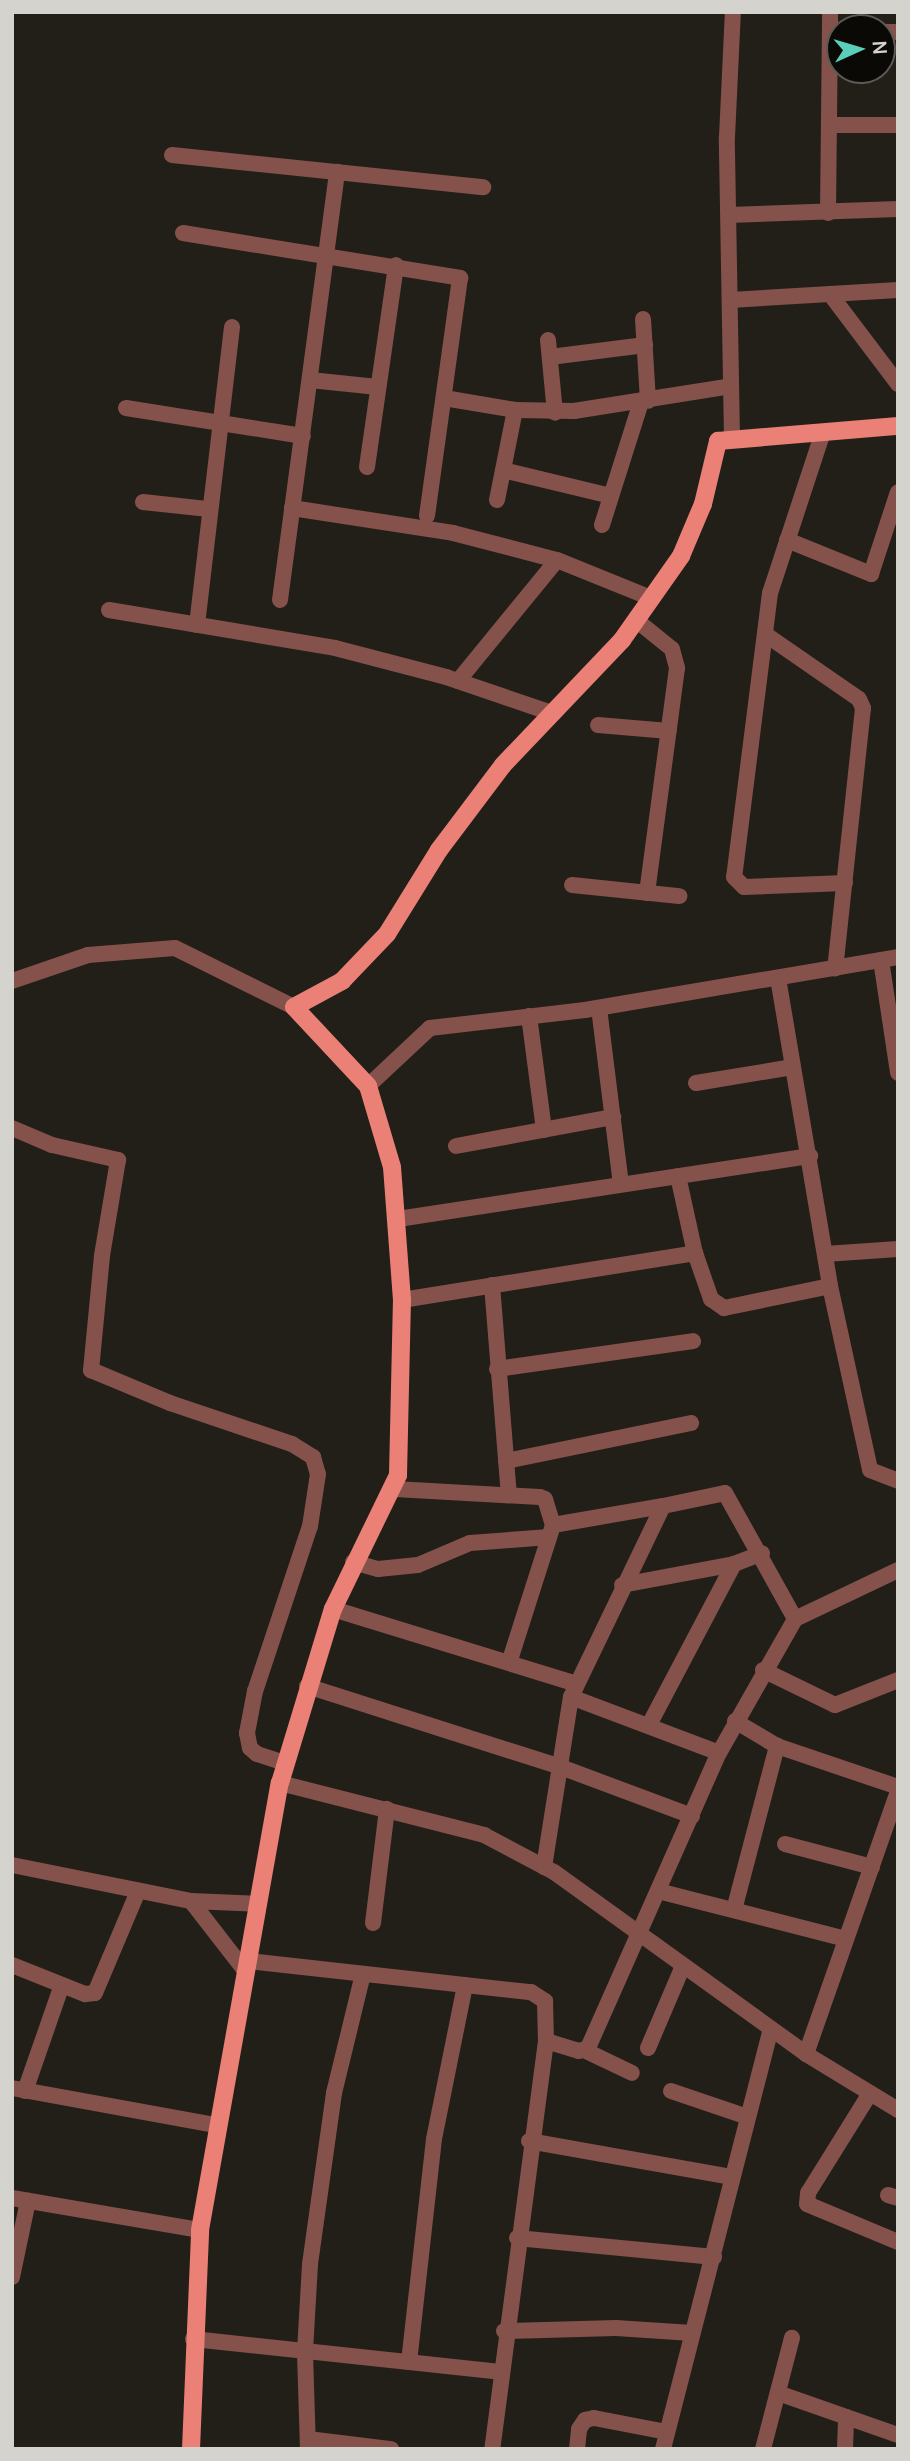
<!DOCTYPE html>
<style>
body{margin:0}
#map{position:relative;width:910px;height:2461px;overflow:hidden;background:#211f18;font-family:Manrope,sans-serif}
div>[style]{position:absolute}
.minor>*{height:16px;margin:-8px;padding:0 8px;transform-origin:8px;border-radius:8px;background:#85514b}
.major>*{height:18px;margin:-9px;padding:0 9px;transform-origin:9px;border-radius:9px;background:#eb8076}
span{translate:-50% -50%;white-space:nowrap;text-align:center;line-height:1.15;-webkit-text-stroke:5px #0a0906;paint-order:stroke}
.frame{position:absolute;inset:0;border:14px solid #d5d3ce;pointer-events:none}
.north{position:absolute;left:826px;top:14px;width:70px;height:70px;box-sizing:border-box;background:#0a0906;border:2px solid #5b5a56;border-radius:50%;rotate:86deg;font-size:19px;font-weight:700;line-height:28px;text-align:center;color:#d5d3ce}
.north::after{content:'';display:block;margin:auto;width:24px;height:32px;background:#5bcebb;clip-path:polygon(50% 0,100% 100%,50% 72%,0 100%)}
</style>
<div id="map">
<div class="minor">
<div style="left:882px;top:32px;width:16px"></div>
<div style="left:829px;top:125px;width:69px"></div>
<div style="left:172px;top:155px;width:313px;rotate:5.9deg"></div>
<div style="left:828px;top:213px;width:201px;rotate:-89.4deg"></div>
<div style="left:729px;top:215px;width:169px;rotate:-2deg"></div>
<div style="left:183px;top:233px;width:281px;rotate:9.2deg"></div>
<div style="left:460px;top:278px;width:240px;rotate:97.9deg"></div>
<div style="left:830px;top:294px;width:113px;rotate:52.9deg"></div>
<div style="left:730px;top:300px;width:168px;rotate:-3.4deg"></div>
<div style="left:643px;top:319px;width:82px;rotate:86.5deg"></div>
<div style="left:548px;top:340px;width:73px;rotate:84.5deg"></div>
<div style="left:550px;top:357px;width:96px;rotate:-7.2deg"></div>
<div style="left:310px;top:380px;width:68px;rotate:5.9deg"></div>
<div style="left:444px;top:398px;width:72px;rotate:9.6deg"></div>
<div style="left:515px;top:410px;width:59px;rotate:1deg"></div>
<div style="left:574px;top:411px;width:159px;rotate:-9deg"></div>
<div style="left:126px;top:408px;width:179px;rotate:9deg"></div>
<div style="left:823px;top:432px;width:169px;rotate:108.2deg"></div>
<div style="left:770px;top:593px;width:286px;rotate:97.2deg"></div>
<div style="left:734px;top:877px;width:14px;rotate:45deg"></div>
<div style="left:744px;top:887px;width:101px;rotate:-2.3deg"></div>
<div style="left:732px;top:438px;width:301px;rotate:-91deg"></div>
<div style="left:727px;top:137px;width:125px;rotate:-87.3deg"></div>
<div style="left:367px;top:467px;width:204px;rotate:-81.8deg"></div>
<div style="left:503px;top:470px;width:111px;rotate:13.5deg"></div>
<div style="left:497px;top:500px;width:92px;rotate:-78.7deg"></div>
<div style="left:143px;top:502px;width:64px;rotate:6.2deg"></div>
<div style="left:292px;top:508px;width:163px;rotate:8.8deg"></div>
<div style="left:453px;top:533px;width:107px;rotate:14.6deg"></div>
<div style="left:557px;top:560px;width:101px;rotate:22deg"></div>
<div style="left:602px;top:525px;width:129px;rotate:-72.4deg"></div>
<div style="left:787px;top:540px;width:91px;rotate:22deg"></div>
<div style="left:871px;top:574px;width:86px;rotate:-71.8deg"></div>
<div style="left:280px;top:600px;width:432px;rotate:-82.4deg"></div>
<div style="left:109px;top:610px;width:229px;rotate:9.5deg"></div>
<div style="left:335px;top:648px;width:115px;rotate:14.6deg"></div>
<div style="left:446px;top:677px;width:109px;rotate:18.8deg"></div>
<div style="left:636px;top:620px;width:46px;rotate:38.9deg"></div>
<div style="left:672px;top:649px;width:20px;rotate:75deg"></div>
<div style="left:677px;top:668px;width:227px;rotate:97.6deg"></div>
<div style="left:197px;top:625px;width:300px;rotate:-83.3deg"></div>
<div style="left:765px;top:634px;width:114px;rotate:34.7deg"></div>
<div style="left:859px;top:699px;width:10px;rotate:66deg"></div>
<div style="left:863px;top:708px;width:262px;rotate:96.1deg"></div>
<div style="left:458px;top:681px;width:156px;rotate:-50.7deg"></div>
<div style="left:598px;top:725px;width:71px;rotate:4.8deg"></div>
<div style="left:572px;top:885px;width:108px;rotate:5.9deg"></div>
<div style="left:881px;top:960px;width:114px;rotate:81.4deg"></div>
<div style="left:778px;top:978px;width:312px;rotate:80.4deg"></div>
<div style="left:830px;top:1286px;width:188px;rotate:77.7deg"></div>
<div style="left:870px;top:1470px;width:30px;rotate:21deg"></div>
<div style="left:12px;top:981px;width:80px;rotate:-18.9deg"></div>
<div style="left:88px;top:955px;width:87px;rotate:-4.6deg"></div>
<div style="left:175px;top:948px;width:133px;rotate:26.4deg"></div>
<div style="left:599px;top:1008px;width:177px;rotate:82.9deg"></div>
<div style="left:529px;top:1016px;width:115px;rotate:82.5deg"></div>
<div style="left:696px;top:1083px;width:98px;rotate:-9.4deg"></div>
<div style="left:368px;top:1086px;width:85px;rotate:-43.1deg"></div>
<div style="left:430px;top:1028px;width:156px;rotate:-6.6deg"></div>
<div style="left:585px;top:1010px;width:317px;rotate:-9.6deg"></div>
<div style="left:12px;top:1128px;width:43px;rotate:23deg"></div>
<div style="left:52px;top:1145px;width:68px;rotate:12.8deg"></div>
<div style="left:118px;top:1160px;width:97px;rotate:99.5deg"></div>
<div style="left:102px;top:1256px;width:115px;rotate:95.5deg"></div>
<div style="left:91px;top:1370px;width:86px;rotate:22.7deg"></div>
<div style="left:170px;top:1403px;width:129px;rotate:18.6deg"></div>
<div style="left:292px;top:1444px;width:25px;rotate:32deg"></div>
<div style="left:313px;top:1457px;width:18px;rotate:74deg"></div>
<div style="left:318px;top:1474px;width:53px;rotate:98.7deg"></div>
<div style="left:310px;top:1526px;width:174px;rotate:108.4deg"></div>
<div style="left:255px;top:1691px;width:43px;rotate:100.8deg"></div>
<div style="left:247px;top:1733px;width:15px;rotate:79deg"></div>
<div style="left:250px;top:1748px;width:9px;rotate:41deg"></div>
<div style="left:257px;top:1754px;width:28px;rotate:18deg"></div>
<div style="left:456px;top:1146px;width:160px;rotate:-10.5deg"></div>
<div style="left:678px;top:1176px;width:79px;rotate:77.6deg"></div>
<div style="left:398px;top:1219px;width:417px;rotate:-8.7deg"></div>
<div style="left:825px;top:1254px;width:73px;rotate:-3.9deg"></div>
<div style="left:492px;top:1285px;width:211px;rotate:85.4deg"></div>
<div style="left:402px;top:1300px;width:297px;rotate:-9.1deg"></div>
<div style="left:695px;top:1253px;width:49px;rotate:70.8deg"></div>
<div style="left:711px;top:1299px;width:16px;rotate:35deg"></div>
<div style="left:724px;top:1308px;width:108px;rotate:-11.7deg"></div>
<div style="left:497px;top:1369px;width:198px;rotate:-8.1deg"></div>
<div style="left:506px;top:1461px;width:189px;rotate:-11.6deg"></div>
<div style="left:395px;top:1489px;width:145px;rotate:3.2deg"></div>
<div style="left:540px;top:1497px;width:5px;rotate:22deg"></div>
<div style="left:545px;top:1499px;width:27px;rotate:73deg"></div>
<div style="left:553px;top:1525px;width:112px;rotate:-9.8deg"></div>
<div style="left:353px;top:1562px;width:26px;rotate:16deg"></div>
<div style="left:378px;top:1569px;width:40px;rotate:-5.7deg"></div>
<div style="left:418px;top:1565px;width:56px;rotate:-22.9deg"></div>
<div style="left:470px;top:1543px;width:79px;rotate:-4.3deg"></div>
<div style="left:622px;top:1585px;width:114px;rotate:-10.6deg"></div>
<div style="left:333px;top:1609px;width:255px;rotate:17.1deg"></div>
<div style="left:509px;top:1663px;width:142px;rotate:-72.3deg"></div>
<div style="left:763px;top:1670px;width:80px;rotate:25.9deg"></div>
<div style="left:835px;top:1705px;width:68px;rotate:-21.6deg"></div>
<div style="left:307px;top:1686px;width:263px;rotate:17.7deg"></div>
<div style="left:558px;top:1766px;width:143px;rotate:20.5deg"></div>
<div style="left:571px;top:1697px;width:158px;rotate:20.7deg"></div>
<div style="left:735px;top:1721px;width:49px;rotate:30.8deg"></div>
<div style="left:777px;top:1746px;width:128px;rotate:18.7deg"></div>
<div style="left:649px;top:1725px;width:182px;rotate:-62.2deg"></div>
<div style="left:734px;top:1564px;width:30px;rotate:-21deg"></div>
<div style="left:280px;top:1783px;width:211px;rotate:14.3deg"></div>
<div style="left:484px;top:1835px;width:79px;rotate:27.9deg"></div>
<div style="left:554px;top:1872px;width:311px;rotate:35.8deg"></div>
<div style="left:806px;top:2054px;width:108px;rotate:31.3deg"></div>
<div style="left:785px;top:1844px;width:90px;rotate:14.8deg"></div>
<div style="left:12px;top:1865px;width:183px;rotate:11.4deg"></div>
<div style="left:191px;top:1901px;width:68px;rotate:2.5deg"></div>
<div style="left:544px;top:1867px;width:172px;rotate:-81deg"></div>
<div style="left:571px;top:1697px;width:212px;rotate:-64.3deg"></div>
<div style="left:663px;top:1506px;width:63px;rotate:-11.8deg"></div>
<div style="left:725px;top:1493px;width:144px;rotate:60.9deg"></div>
<div style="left:658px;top:1891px;width:194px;rotate:14.3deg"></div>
<div style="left:191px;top:1901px;width:90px;rotate:52.2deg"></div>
<div style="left:734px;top:1910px;width:170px;rotate:-75.3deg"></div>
<div style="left:373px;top:1923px;width:115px;rotate:-83deg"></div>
<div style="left:248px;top:1961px;width:285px;rotate:6.3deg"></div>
<div style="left:531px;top:1992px;width:17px;rotate:33deg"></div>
<div style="left:545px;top:2001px;width:40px;rotate:88.6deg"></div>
<div style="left:546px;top:2041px;width:412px;rotate:97.5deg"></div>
<div style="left:12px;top:1965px;width:79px;rotate:21.7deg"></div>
<div style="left:85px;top:1994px;width:10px;rotate:-6deg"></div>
<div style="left:95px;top:1993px;width:111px;rotate:-67.1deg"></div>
<div style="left:546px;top:2041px;width:34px;rotate:17deg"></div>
<div style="left:579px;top:2051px;width:9px;rotate:-18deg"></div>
<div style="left:588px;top:2048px;width:323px;rotate:-66.1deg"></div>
<div style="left:719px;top:1753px;width:154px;rotate:-60.4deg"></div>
<div style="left:795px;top:1619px;width:114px;rotate:-25.4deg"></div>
<div style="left:648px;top:2048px;width:89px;rotate:-66.9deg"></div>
<div style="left:584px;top:2050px;width:53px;rotate:25.6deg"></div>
<div style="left:806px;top:2054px;width:278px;rotate:-70.7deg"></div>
<div style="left:12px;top:2088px;width:207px;rotate:10.3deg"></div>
<div style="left:25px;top:2091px;width:112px;rotate:-70.8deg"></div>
<div style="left:671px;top:2091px;width:81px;rotate:18.7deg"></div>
<div style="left:869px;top:2095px;width:115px;rotate:121.9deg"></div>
<div style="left:808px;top:2193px;width:11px;rotate:95deg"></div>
<div style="left:807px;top:2204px;width:99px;rotate:22.7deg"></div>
<div style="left:529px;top:2141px;width:205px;rotate:10.1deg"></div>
<div style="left:888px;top:2195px;width:10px;rotate:17deg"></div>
<div style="left:12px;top:2198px;width:191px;rotate:9.7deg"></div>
<div style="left:517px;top:2238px;width:198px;rotate:5.5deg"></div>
<div style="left:12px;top:2277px;width:78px;rotate:-78.1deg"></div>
<div style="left:504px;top:2331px;width:112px;rotate:-1.5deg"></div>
<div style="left:616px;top:2328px;width:76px;rotate:3.8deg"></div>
<div style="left:193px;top:2339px;width:309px;rotate:6.1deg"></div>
<div style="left:409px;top:2362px;width:224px;rotate:-83.6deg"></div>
<div style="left:434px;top:2139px;width:157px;rotate:-78.6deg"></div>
<div style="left:778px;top:2393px;width:127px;rotate:19.3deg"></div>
<div style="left:308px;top:2439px;width:84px;rotate:6.9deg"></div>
<div style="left:308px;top:2449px;width:98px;rotate:-91.8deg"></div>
<div style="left:305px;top:2351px;width:87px;rotate:-86.7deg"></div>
<div style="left:310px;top:2264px;width:173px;rotate:-82deg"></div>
<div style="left:334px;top:2093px;width:122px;rotate:-76.3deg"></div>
<div style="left:577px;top:2449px;width:20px;rotate:-84deg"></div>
<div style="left:579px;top:2429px;width:11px;rotate:-56deg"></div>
<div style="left:585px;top:2420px;width:9px;rotate:-13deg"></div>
<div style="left:594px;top:2418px;width:74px;rotate:10.9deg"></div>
<div style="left:663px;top:2449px;width:434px;rotate:-75.6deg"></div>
<div style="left:763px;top:2449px;width:115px;rotate:-75.4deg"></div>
<div style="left:845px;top:2449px;width:32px;rotate:-88deg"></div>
</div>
<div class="major">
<div style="left:191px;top:2449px;width:219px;rotate:-87.6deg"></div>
<div style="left:200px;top:2230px;width:454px;rotate:-79.9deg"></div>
<div style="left:280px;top:1783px;width:182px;rotate:-73.1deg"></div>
<div style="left:333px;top:1609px;width:149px;rotate:-64.1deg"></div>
<div style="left:398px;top:1475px;width:175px;rotate:-88.7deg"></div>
<div style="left:402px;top:1300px;width:133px;rotate:-94.3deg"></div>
<div style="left:392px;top:1167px;width:84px;rotate:-106.5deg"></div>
<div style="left:368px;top:1086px;width:108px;rotate:-133.1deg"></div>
<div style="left:294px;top:1007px;width:55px;rotate:-28.4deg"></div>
<div style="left:342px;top:981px;width:65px;rotate:-46.2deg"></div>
<div style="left:387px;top:934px;width:99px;rotate:-58.2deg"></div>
<div style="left:439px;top:850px;width:106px;rotate:-53deg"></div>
<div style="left:503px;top:765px;width:173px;rotate:-46.4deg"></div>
<div style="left:622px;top:640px;width:103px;rotate:-54.9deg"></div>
<div style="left:681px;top:556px;width:56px;rotate:-67.1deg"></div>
<div style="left:703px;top:504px;width:65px;rotate:-76.6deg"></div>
<div style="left:718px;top:441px;width:181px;rotate:-4.8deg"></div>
</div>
<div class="frame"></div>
<div class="north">N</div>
</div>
